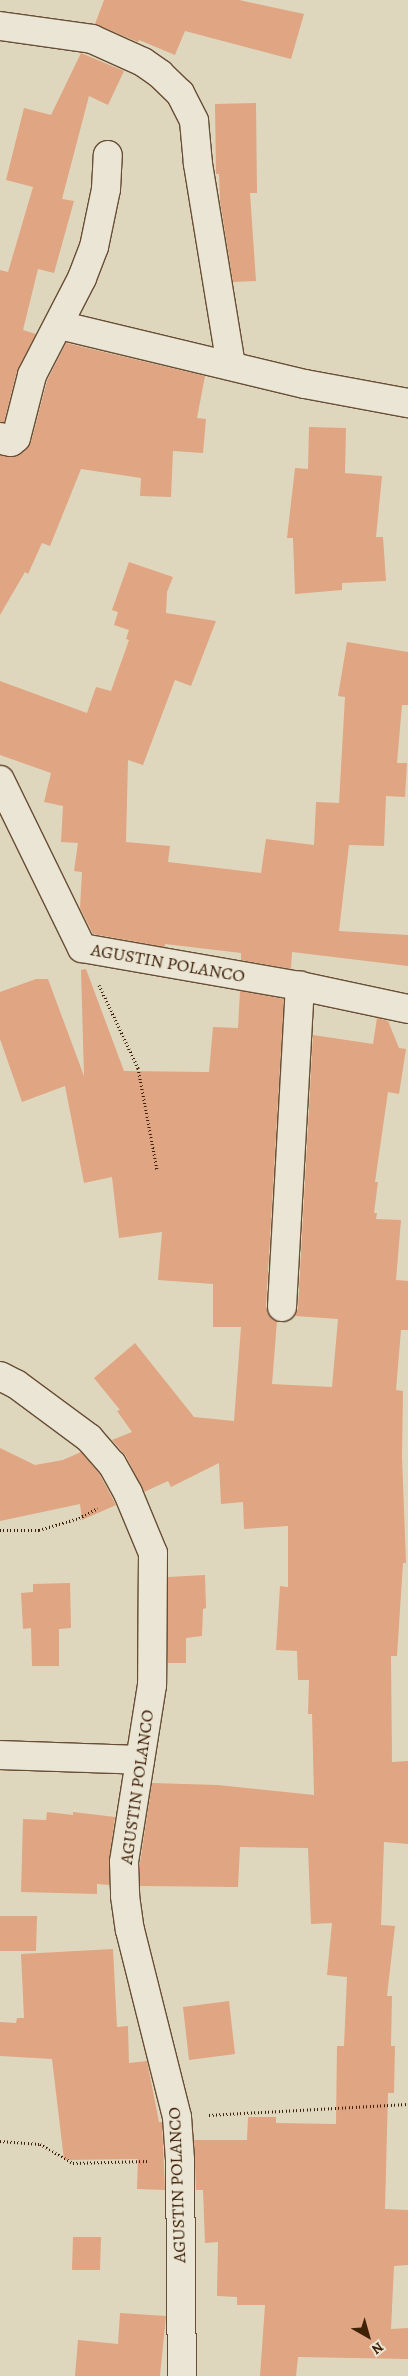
<!DOCTYPE html>
<style>
body{margin:0}
#map{position:relative;width:408px;height:2376px;overflow:hidden;background:#dfd7bd;font-family:Alegreya,serif}
div>[style]{position:absolute}
.building>*{inset:0;background:#e0a582}
.path>*{height:3px;margin-top:-1.5px;transform-origin:0;background:repeating-linear-gradient(90deg,#3f2107 0 1px,transparent 0 3.5px)}
.roads{filter:drop-shadow(1px 0 #674e34) drop-shadow(-1px 0 #674e34) drop-shadow(0 1px #674e34) drop-shadow(0 -1px #674e34)}
.minor>*{height:28px;margin:-14px;padding:0 14px;transform-origin:14px;border-radius:14px;background:#eae5d4}
span{translate:-50% -50%;white-space:nowrap;text-align:center;line-height:1.15;-webkit-text-stroke:4px #eae5d4;paint-order:stroke}
.street-label{font-size:18px;color:#3f2107}
.north{position:absolute;left:343px;top:2311px;width:50px;height:50px;-webkit-text-stroke:4px #eae5d4;paint-order:stroke;rotate:142deg;font-size:14px;font-weight:700;line-height:20px;text-align:center;color:#3f2107}
.north::after{content:'';display:block;margin:auto;width:18px;height:22px;background:#3f2107;clip-path:polygon(50% 0,100% 100%,50% 72%,0 100%)}
</style>
<div id="map">
<div class="building">
<div style="clip-path:polygon(104px 0,239px 0,304px 14px,291px 59px,185px 31px,175px 55px,139px 40px,138px 42px,95px 24px)"></div>
<div style="clip-path:polygon(81px 53px,124px 71px,108px 105px,89px 96px,62px 199px,74px 201px,54px 273px,38px 269px,23px 330px,36px 334px,17px 371px,4px 422px,0 422px,0 270px,8px 272px,33px 187px,6px 180px,24px 108px,51px 115px)"></div>
<div style="clip-path:polygon(256px 103px,257px 193px,250px 193px,256px 281px,233px 282px,220px 201px,219px 174px,216px 174px,215px 104px)"></div>
<div style="clip-path:polygon(66px 343px,205px 376px,197px 418px,206px 419px,203px 453px,173px 451px,171px 497px,140px 496px,141px 478px,81px 469px,50px 546px,42px 543px,28px 574px,25px 572px,0 615px,0 455px,15px 457px,26px 450px,31px 442px,47px 381px)"></div>
<div style="clip-path:polygon(309px 427px,346px 428px,345px 473px,382px 476px,376px 537px,383px 537px,386px 581px,342px 583px,342px 590px,295px 594px,293px 538px,287px 538px,295px 468px,308px 469px)"></div>
<div style="clip-path:polygon(129px 562px,173px 577px,167px 592px,166px 613px,216px 621px,191px 686px,175px 680px,143px 765px,128px 760px,126px 842px,170px 846px,168px 862px,261px 873px,266px 839px,314px 845px,316px 802px,339px 803px,345px 697px,338px 696px,347px 642px,408px 652px,408px 705px,402px 705px,397px 763px,407px 763px,405px 797px,386px 796px,384px 846px,349px 845px,339px 931px,408px 935px,408px 966px,292px 952px,291px 969px,241px 960px,241px 953px,165px 944px,165px 947px,93px 934px,80px 908px,82px 872px,74px 871px,78px 843px,61px 842px,63px 806px,44px 802px,51px 773px,0 755px,0 681px,87px 713px,96px 687px,111px 691px,129px 640px,126px 639px,129px 630px,114px 625px,118px 612px,112px 610px)"></div>
<div style="clip-path:polygon(86px 969px,124px 1071px,209px 1072px,213px 1027px,238px 1028px,240px 991px,284px 999px,266px 1306px,268px 1314px,277px 1321px,272px 1384px,332px 1387px,338px 1319px,295px 1316px,298px 1308px,313px 1035px,373px 1044px,377px 1018px,388px 1021px,399px 1048px,406px 1049px,399px 1094px,388px 1092px,375px 1182px,378px 1182px,374px 1213px,377px 1213px,376px 1219px,401px 1220px,396px 1280px,408px 1281px,408px 1330px,401px 1330px,396px 1390px,403px 1391px,402px 1457px,406px 1563px,403px 1563px,397px 1656px,391px 1656px,392px 1762px,408px 1761px,408px 1844px,384px 1842px,381px 1925px,395px 1926px,387px 1996px,392px 1996px,391px 2046px,395px 2046px,394px 2093px,388px 2093px,385px 2209px,408px 2210px,408px 2265px,394px 2266px,391px 2329px,408px 2328px,408px 2359px,298px 2357px,296px 2376px,260px 2376px,265px 2305px,237px 2305px,237px 2297px,217px 2296px,218px 2242px,205px 2243px,203px 2190px,196px 2190px,194px 2140px,247px 2140px,248px 2117px,276px 2117px,276px 2123px,336px 2124px,337px 2046px,344px 2046px,347px 1977px,327px 1975px,332px 1923px,311px 1924px,308px 1848px,240px 1847px,238px 1887px,140px 1886px,140px 1863px,152px 1783px,218px 1785px,314px 1795px,312px 1714px,308px 1714px,309px 1680px,298px 1680px,297px 1651px,276px 1650px,280px 1586px,288px 1587px,288px 1526px,244px 1529px,243px 1502px,221px 1504px,219px 1463px,171px 1487px,168px 1481px,144px 1492px,126px 1456px,112px 1440px,132px 1432px,117px 1411px,120px 1410px,94px 1378px,135px 1343px,194px 1417px,234px 1421px,241px 1327px,213px 1327px,213px 1284px,158px 1280px,162px 1232px,119px 1238px,112px 1177px,84px 1183px,65px 1086px,22px 1102px,0 1039px,0 992px,36px 979px,48px 979px,84px 1076px,81px 970px)"></div>
<div style="clip-path:polygon(0 1448px,35px 1465px,63px 1460px,81px 1452px,99px 1473px,116px 1505px,82px 1520px,80px 1504px,0 1521px)"></div>
<div style="clip-path:polygon(205px 1575px,206px 1608px,203px 1609px,202px 1636px,186px 1638px,186px 1663px,168px 1663px,168px 1577px)"></div>
<div style="clip-path:polygon(70px 1583px,71px 1628px,59px 1629px,59px 1666px,32px 1666px,31px 1628px,23px 1629px,21px 1593px,33px 1592px,33px 1584px)"></div>
<div style="clip-path:polygon(47px 1812px,73px 1815px,73px 1812px,115px 1817px,109px 1860px,109px 1885px,97px 1884px,97px 1894px,21px 1892px,23px 1819px,46px 1820px)"></div>
<div style="clip-path:polygon(0 1916px,37px 1916px,36px 1951px,0 1951px)"></div>
<div style="clip-path:polygon(113px 1949px,117px 2027px,128px 2026px,129px 2063px,147px 2061px,159px 2122px,162px 2122px,165px 2190px,137px 2189px,138px 2159px,64px 2160px,52px 2059px,0 2056px,0 2022px,16px 2023px,17px 2018px,24px 2018px,21px 1954px)"></div>
<div style="clip-path:polygon(229px 2001px,235px 2054px,189px 2060px,183px 2007px)"></div>
<div style="clip-path:polygon(73px 2237px,101px 2237px,100px 2270px,72px 2270px)"></div>
<div style="clip-path:polygon(120px 2313px,166px 2316px,160px 2376px,75px 2376px,78px 2340px,118px 2344px)"></div>
</div>
<div class="path">
<div style="left:99px;top:985px;width:92px;rotate:64.8deg"></div>
<div style="left:138px;top:1068px;width:104px;rotate:79.4deg"></div>
<div style="left:0;top:1530px;width:39px"></div>
<div style="left:39px;top:1530px;width:42px;rotate:-16.7deg"></div>
<div style="left:79px;top:1518px;width:21px;rotate:-28deg"></div>
<div style="left:209px;top:2115px;width:199px;rotate:-3.2deg"></div>
<div style="left:0;top:2141px;width:40px;rotate:4.3deg"></div>
<div style="left:40px;top:2144px;width:38px;rotate:30deg"></div>
<div style="left:73px;top:2163px;width:74px;rotate:-1.5deg"></div>
</div>
<div class="roads">
<div class="minor">
<div style="left:0;top:26px;width:93px;rotate:8deg"></div>
<div style="left:92px;top:39px;width:56px;rotate:24.3deg"></div>
<div style="left:143px;top:62px;width:21px;rotate:35deg"></div>
<div style="left:160px;top:74px;width:28px;rotate:44deg"></div>
<div style="left:180px;top:93px;width:31px;rotate:63deg"></div>
<div style="left:194px;top:121px;width:43px;rotate:84.7deg"></div>
<div style="left:198px;top:164px;width:204px;rotate:80.7deg"></div>
<div style="left:59px;top:325px;width:253px;rotate:13.5deg"></div>
<div style="left:305px;top:384px;width:105px;rotate:10.5deg"></div>
<div style="left:0;top:437px;width:7px;rotate:34deg"></div>
<div style="left:6px;top:441px;width:5px;rotate:11deg"></div>
<div style="left:11px;top:442px;width:6px;rotate:-39deg"></div>
<div style="left:16px;top:438px;width:65px;rotate:-75.7deg"></div>
<div style="left:32px;top:375px;width:109px;rotate:-62.7deg"></div>
<div style="left:82px;top:278px;width:33px;rotate:-69deg"></div>
<div style="left:94px;top:247px;width:59px;rotate:-78.3deg"></div>
<div style="left:106px;top:189px;width:34px;rotate:-87deg"></div>
<div style="left:0;top:780px;width:187px;rotate:64deg"></div>
<div style="left:82px;top:948px;width:221px;rotate:9.9deg"></div>
<div style="left:300px;top:986px;width:110px;rotate:12deg"></div>
<div style="left:282px;top:1307px;width:322px;rotate:-86.8deg"></div>
<div style="left:0;top:1376px;width:18px;rotate:27deg"></div>
<div style="left:16px;top:1384px;width:91px;rotate:36.5deg"></div>
<div style="left:89px;top:1438px;width:35px;rotate:49deg"></div>
<div style="left:112px;top:1464px;width:33px;rotate:61deg"></div>
<div style="left:128px;top:1493px;width:65px;rotate:67.4deg"></div>
<div style="left:153px;top:1553px;width:132px;rotate:90.4deg"></div>
<div style="left:152px;top:1685px;width:179px;rotate:99deg"></div>
<div style="left:124px;top:1862px;width:34px;rotate:88deg"></div>
<div style="left:125px;top:1896px;width:34px;rotate:82deg"></div>
<div style="left:130px;top:1930px;width:193px;rotate:75.9deg"></div>
<div style="left:177px;top:2117px;width:43px;rotate:86deg"></div>
<div style="left:180px;top:2160px;width:216px;rotate:89.5deg"></div>
<div style="left:0;top:1755px;width:140px;rotate:2deg"></div>
</div>
</div>
<div class="street-label">
<span style="left:168px;top:963px;rotate:10deg">AGUSTIN POLANCO</span>
<span style="left:137px;top:1787px;rotate:-82deg">AGUSTIN POLANCO</span>
<span style="left:177px;top:2185px;rotate:-92deg">AGUSTIN POLANCO</span>
</div>
<div class="north">N</div>
</div>
